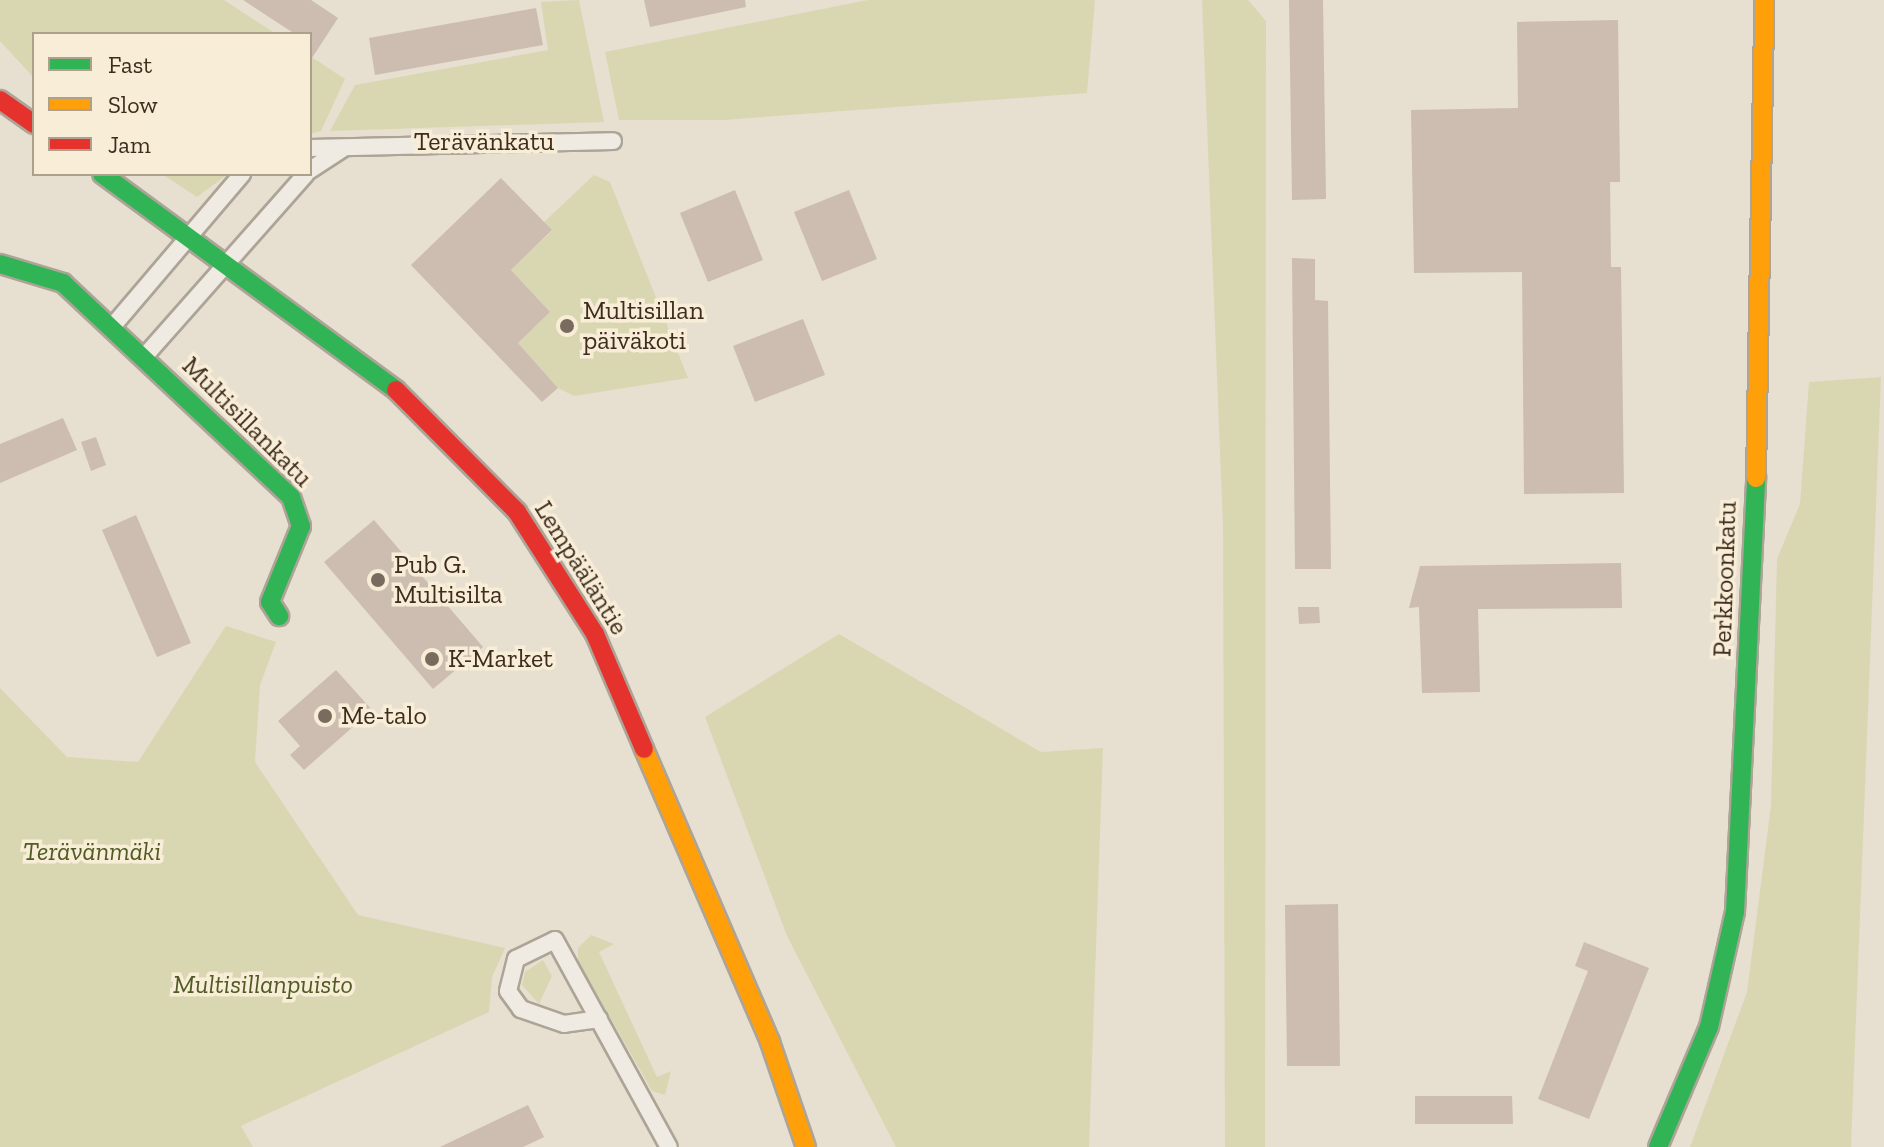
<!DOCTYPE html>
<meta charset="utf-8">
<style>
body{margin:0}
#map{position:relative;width:1884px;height:1147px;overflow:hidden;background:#e7dfd0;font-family:"Zilla Slab",serif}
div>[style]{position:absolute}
.green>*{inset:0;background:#d9d7b2}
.building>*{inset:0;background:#ccbdb0}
.roads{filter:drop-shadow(2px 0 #ada498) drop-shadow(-2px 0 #ada498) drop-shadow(0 2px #ada498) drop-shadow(0 -2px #ada498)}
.street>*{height:16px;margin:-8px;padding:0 8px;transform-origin:8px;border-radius:8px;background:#f0ebe2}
.fast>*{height:18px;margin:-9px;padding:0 9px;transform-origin:9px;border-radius:9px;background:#30b455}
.slow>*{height:18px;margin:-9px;padding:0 9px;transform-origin:9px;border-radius:9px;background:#ff9f0a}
.jam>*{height:18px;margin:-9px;padding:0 9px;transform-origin:9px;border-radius:9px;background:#e5322d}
.dots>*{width:22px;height:22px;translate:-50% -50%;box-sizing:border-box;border:4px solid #f8edd7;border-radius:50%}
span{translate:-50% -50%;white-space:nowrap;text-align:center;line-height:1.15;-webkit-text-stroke:7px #f8edd7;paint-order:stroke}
.street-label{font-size:26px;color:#3e2c1f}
.poi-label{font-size:26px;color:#3e2c1f}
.left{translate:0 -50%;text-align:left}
.park-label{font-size:26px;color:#505b24;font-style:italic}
.legend{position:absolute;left:32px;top:32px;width:280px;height:144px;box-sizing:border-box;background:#f8edd7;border:2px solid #aea08d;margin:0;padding:10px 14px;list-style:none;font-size:24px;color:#3e2c1f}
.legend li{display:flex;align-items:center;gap:16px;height:40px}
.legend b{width:40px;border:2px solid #aea08d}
</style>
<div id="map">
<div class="green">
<div style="clip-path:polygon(0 0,224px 0,276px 34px,34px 34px,34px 78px,0 41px)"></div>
<div style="clip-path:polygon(579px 0,604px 122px,330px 131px,355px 85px,548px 50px,541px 2px)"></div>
<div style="clip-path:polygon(868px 0,1095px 0,1087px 93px,723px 120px,619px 120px,605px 52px)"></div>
<div style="clip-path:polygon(1202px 0,1248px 0,1266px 21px,1265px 1147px,1225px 1147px,1223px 527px)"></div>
<div style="clip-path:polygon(310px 56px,345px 79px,321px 131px,310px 134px)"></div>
<div style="clip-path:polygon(162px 174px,228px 174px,197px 197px)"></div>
<div style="clip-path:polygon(594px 175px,610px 182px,688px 378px,574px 396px,558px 388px,518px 343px,550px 312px,511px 270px,552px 231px,544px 222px)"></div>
<div style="clip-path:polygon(1881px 377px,1851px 1147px,1690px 1147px,1747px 992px,1771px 805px,1777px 559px,1800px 504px,1809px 382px)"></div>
<div style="clip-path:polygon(226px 626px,276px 642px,260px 685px,255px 762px,358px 915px,505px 948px,492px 977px,489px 1012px,241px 1126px,253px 1147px,0 1147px,0 688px,67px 757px,138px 762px)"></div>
<div style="clip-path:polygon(839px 634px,1041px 752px,1103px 748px,1089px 1147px,896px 1147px,787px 936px,705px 717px)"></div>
<div style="clip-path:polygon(591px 935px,614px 944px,599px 952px,657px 1077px,671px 1071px,665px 1095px,652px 1091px,578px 961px,578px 948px)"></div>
<div style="clip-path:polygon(543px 960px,552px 976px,539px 1004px,522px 985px,525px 972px)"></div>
</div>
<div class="building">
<div style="clip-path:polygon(243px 0,311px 0,338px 18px,310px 61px,310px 34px,295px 34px)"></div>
<div style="clip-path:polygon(644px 0,745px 0,746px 7px,650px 27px)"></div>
<div style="clip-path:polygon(1289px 0,1323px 0,1326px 199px,1292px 200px)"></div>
<div style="clip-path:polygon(536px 8px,543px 45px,375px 75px,369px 38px)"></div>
<div style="clip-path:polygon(1618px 20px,1620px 182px,1610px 182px,1611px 267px,1621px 267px,1624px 493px,1524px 494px,1522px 272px,1414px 273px,1411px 110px,1518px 108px,1517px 22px)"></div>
<div style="clip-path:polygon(501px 178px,552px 230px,511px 270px,550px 312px,518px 343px,558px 388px,542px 402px,411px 265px)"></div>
<div style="clip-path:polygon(735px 190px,763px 260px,708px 282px,680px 213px)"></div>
<div style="clip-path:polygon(849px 190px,877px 259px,822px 281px,794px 212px)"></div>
<div style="clip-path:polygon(1292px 258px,1315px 259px,1315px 300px,1328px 301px,1331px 569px,1295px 569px)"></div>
<div style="clip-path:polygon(803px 319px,825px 375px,755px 402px,733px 346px)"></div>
<div style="clip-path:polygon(63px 418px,77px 450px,0 483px,0 444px)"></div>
<div style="clip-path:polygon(96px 437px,106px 465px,91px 471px,81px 442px)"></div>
<div style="clip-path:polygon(136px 515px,191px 643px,157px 657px,102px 530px)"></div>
<div style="clip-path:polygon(374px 520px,483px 647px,433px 689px,324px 562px)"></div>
<div style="clip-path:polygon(1621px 563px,1622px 608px,1478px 609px,1480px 692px,1422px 693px,1419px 607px,1409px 608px,1420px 566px)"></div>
<div style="clip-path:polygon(1298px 607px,1319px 607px,1320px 623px,1299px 624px)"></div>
<div style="clip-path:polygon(336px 670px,372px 710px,304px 770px,290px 755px,300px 746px,278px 721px)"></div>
<div style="clip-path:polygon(1338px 904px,1340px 1066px,1287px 1066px,1285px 905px)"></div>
<div style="clip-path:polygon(1584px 942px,1649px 968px,1589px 1119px,1538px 1099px,1588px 971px,1575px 966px)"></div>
<div style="clip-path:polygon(1415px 1096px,1512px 1096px,1513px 1124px,1415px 1124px)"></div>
<div style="clip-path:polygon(528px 1105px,544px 1137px,523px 1147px,440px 1147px)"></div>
</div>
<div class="roads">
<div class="street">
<div style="left:310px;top:148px;width:303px;rotate:-1.3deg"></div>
<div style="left:310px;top:170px;width:38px;rotate:-33deg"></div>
<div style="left:112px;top:327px;width:201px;rotate:-49.6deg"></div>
<div style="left:144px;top:357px;width:244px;rotate:-48.5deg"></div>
<div style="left:599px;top:1019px;width:35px;rotate:172deg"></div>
<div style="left:564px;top:1024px;width:46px;rotate:-160.8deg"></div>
<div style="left:521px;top:1009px;width:22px;rotate:-126deg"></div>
<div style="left:508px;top:991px;width:33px;rotate:-76deg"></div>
<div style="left:516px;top:959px;width:43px;rotate:-26deg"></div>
<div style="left:555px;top:940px;width:236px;rotate:61.2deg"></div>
</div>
<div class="fast">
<div style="left:102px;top:174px;width:365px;rotate:36.3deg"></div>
<div style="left:0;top:264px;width:66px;rotate:16.8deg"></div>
<div style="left:63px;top:283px;width:313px;rotate:43.2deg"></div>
<div style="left:291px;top:497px;width:31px;rotate:71deg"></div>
<div style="left:301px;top:526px;width:82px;rotate:112.2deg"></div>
<div style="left:270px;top:602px;width:17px;rotate:57deg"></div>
<div style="left:1658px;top:1147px;width:130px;rotate:-67deg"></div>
<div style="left:1709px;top:1027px;width:118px;rotate:-77.3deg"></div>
<div style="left:1735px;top:912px;width:435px;rotate:-87.2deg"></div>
</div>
<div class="slow">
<div style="left:1756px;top:478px;width:478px;rotate:-89deg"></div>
<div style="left:644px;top:749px;width:319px;rotate:66.7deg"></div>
<div style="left:770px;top:1042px;width:111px;rotate:71.1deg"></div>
</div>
<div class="jam">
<div style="left:0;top:100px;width:42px;rotate:35.2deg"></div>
<div style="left:396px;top:390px;width:172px;rotate:45.2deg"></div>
<div style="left:517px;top:512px;width:145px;rotate:57.4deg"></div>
<div style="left:595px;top:634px;width:125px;rotate:66.9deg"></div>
</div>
</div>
<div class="dots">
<div style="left:567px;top:326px;background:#796b5d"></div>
<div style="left:378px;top:580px;background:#796b5d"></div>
<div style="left:432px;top:659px;background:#796b5d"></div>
<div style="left:325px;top:716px;background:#796b5d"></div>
</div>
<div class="street-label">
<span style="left:484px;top:142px">Terävänkatu</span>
<span style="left:247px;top:422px;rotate:45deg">Multisillankatu</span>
<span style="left:581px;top:568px;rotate:58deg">Lempääläntie</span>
<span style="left:1725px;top:579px;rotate:-88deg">Perkkoonkatu</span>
</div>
<div class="poi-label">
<span class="left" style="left:583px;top:326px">Multisillan<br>päiväkoti</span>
<span class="left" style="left:394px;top:580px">Pub G.<br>Multisilta</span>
<span class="left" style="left:448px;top:659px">K-Market</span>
<span class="left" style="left:341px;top:716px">Me-talo</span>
</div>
<div class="park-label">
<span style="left:92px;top:852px">Terävänmäki</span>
<span style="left:263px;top:985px">Multisillanpuisto</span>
</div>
<ul class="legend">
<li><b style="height:10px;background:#30b455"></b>Fast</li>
<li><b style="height:10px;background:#ff9f0a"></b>Slow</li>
<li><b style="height:10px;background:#e5322d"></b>Jam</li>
</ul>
</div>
